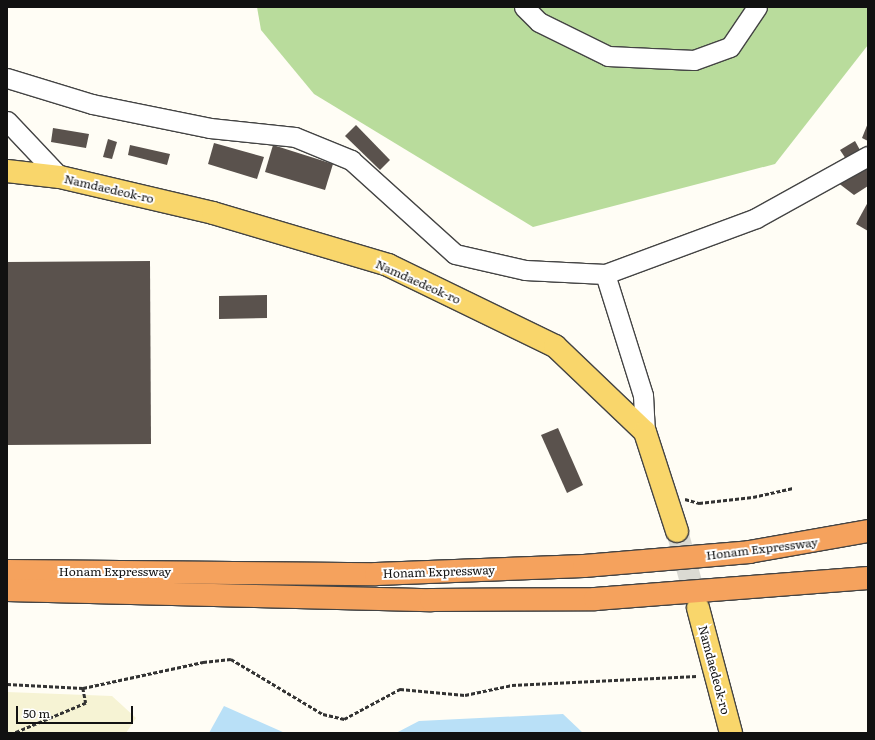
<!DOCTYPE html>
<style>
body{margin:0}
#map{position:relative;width:875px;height:740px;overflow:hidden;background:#fffdf5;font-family:Literata,serif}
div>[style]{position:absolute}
.farmland>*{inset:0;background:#f6f3d4}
.forest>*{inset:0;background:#b9dc9c}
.water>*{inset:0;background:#b9e0f7}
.building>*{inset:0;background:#5a524d}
.major-tunnel>*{height:22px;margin-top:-11px;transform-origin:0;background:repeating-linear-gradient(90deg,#dbdad3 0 22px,transparent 0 33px)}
.path>*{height:2.5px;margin-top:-1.25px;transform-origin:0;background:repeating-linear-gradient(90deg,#333 0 4px,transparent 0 6px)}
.roads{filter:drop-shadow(1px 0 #444) drop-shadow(-1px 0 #444) drop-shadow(0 1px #444) drop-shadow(0 -1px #444)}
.minor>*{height:19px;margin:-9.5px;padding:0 9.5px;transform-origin:9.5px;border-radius:9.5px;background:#fff}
.major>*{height:22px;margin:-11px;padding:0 11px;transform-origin:11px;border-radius:11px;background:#f9d66b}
.highway>*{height:22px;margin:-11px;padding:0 11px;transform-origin:11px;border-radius:11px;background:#f5a25d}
span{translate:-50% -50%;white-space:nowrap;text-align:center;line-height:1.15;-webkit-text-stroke:4px #fff;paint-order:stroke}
.street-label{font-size:12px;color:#111}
.frame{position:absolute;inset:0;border:8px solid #111;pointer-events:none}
.scale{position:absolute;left:16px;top:706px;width:117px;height:18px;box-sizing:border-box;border:2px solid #111;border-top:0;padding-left:5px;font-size:12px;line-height:14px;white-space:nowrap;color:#111;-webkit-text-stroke:3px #fff;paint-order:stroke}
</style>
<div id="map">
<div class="farmland">
<div style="clip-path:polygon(7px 692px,112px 696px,136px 718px,126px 733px,7px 733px)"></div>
</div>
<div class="forest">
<div style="clip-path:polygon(257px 7px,868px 7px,868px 45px,775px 164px,533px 227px,314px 94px,261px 30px)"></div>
</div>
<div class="water">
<div style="clip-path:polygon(224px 706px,285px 733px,209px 733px)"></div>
<div style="clip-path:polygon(563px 714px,583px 733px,396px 733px,419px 721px)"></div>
</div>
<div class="building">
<div style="clip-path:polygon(868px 123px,868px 141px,862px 138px)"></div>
<div style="clip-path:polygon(356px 125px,390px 160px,380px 170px,345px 136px)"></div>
<div style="clip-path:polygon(53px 128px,89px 134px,86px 148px,51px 142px)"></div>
<div style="clip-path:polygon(108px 139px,117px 142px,112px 159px,103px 157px)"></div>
<div style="clip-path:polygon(855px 141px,860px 150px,846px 159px,840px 150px)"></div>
<div style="clip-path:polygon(214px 143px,264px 157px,257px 179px,208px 164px)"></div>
<div style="clip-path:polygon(130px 145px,170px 154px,167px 165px,128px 155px)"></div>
<div style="clip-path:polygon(273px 145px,333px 164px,325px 190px,265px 172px)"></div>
<div style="clip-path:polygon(868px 160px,868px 186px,854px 195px,833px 179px)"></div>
<div style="clip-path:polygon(868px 202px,868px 231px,856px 224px)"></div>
<div style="clip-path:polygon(150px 261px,151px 444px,7px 445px,7px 262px)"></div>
<div style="clip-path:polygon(267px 295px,267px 318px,219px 319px,219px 296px)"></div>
<div style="clip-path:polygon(558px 428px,583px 485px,567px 493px,541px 435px)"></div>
</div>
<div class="major-tunnel">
<div style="left:677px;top:531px;width:80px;rotate:74.7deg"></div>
</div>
<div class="path">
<div style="left:685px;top:499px;width:15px;rotate:16deg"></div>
<div style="left:699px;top:503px;width:54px;rotate:-6.3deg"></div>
<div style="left:753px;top:497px;width:41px;rotate:-12.7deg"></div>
<div style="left:7px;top:684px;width:76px;rotate:3deg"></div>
<div style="left:83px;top:688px;width:15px;rotate:79deg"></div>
<div style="left:86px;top:703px;width:77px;rotate:157.1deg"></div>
<div style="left:83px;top:688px;width:123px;rotate:-12.2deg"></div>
<div style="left:203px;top:662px;width:28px;rotate:-6deg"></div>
<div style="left:231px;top:659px;width:107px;rotate:30.9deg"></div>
<div style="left:323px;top:714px;width:22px;rotate:13deg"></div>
<div style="left:344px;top:719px;width:64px;rotate:-28.2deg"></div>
<div style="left:400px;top:689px;width:65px;rotate:5.3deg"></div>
<div style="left:465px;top:695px;width:48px;rotate:-12deg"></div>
<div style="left:512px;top:685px;width:185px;rotate:-2.8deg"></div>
</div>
<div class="roads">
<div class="minor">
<div style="left:524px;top:7px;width:21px;rotate:45deg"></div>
<div style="left:539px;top:22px;width:77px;rotate:26.2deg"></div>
<div style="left:608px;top:56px;width:86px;rotate:2.7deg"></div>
<div style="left:694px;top:60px;width:38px;rotate:-20deg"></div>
<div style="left:730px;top:47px;width:48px;rotate:-56deg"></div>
<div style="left:7px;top:78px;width:89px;rotate:17deg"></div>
<div style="left:92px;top:104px;width:120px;rotate:11.5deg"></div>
<div style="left:210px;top:128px;width:85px;rotate:6deg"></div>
<div style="left:295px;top:137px;width:61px;rotate:22.3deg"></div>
<div style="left:351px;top:160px;width:140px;rotate:42.1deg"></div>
<div style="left:455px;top:254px;width:72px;rotate:12.9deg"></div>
<div style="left:525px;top:270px;width:80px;rotate:2.9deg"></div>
<div style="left:605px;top:274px;width:127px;rotate:72.6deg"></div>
<div style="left:643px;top:395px;width:37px;rotate:87deg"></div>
<div style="left:7px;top:121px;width:77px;rotate:46.6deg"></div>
<div style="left:605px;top:274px;width:161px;rotate:-20.3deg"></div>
<div style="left:756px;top:218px;width:128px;rotate:-29deg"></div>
</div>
<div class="major">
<div style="left:7px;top:171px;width:53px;rotate:6.5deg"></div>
<div style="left:60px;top:177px;width:157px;rotate:13.2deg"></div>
<div style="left:213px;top:213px;width:183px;rotate:16.5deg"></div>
<div style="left:388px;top:265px;width:186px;rotate:25.9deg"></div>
<div style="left:555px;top:346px;width:124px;rotate:43.7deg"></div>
<div style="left:645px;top:432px;width:104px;rotate:72.1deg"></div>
<div style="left:698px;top:608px;width:129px;rotate:75.2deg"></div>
</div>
<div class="highway">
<div style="left:7px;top:571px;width:369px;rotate:0.5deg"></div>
<div style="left:376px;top:574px;width:208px;rotate:-2.2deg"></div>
<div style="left:584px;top:566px;width:166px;rotate:-4.8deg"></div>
<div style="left:749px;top:552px;width:121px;rotate:-10deg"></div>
<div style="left:7px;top:590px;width:424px;rotate:1.4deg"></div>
<div style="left:431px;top:600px;width:164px;rotate:-0.3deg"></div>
<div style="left:595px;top:599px;width:274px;rotate:-4.4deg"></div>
</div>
</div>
<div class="street-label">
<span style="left:109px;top:189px;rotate:13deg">Namdaedeok-ro</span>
<span style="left:418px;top:282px;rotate:24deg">Namdaedeok-ro</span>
<span style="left:762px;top:549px;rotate:-7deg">Honam Expressway</span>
<span style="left:115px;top:572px">Honam Expressway</span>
<span style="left:439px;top:572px;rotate:-2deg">Honam Expressway</span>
<span style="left:714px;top:670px;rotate:75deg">Namdaedeok-ro</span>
</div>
<div class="frame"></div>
<div class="scale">50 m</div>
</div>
